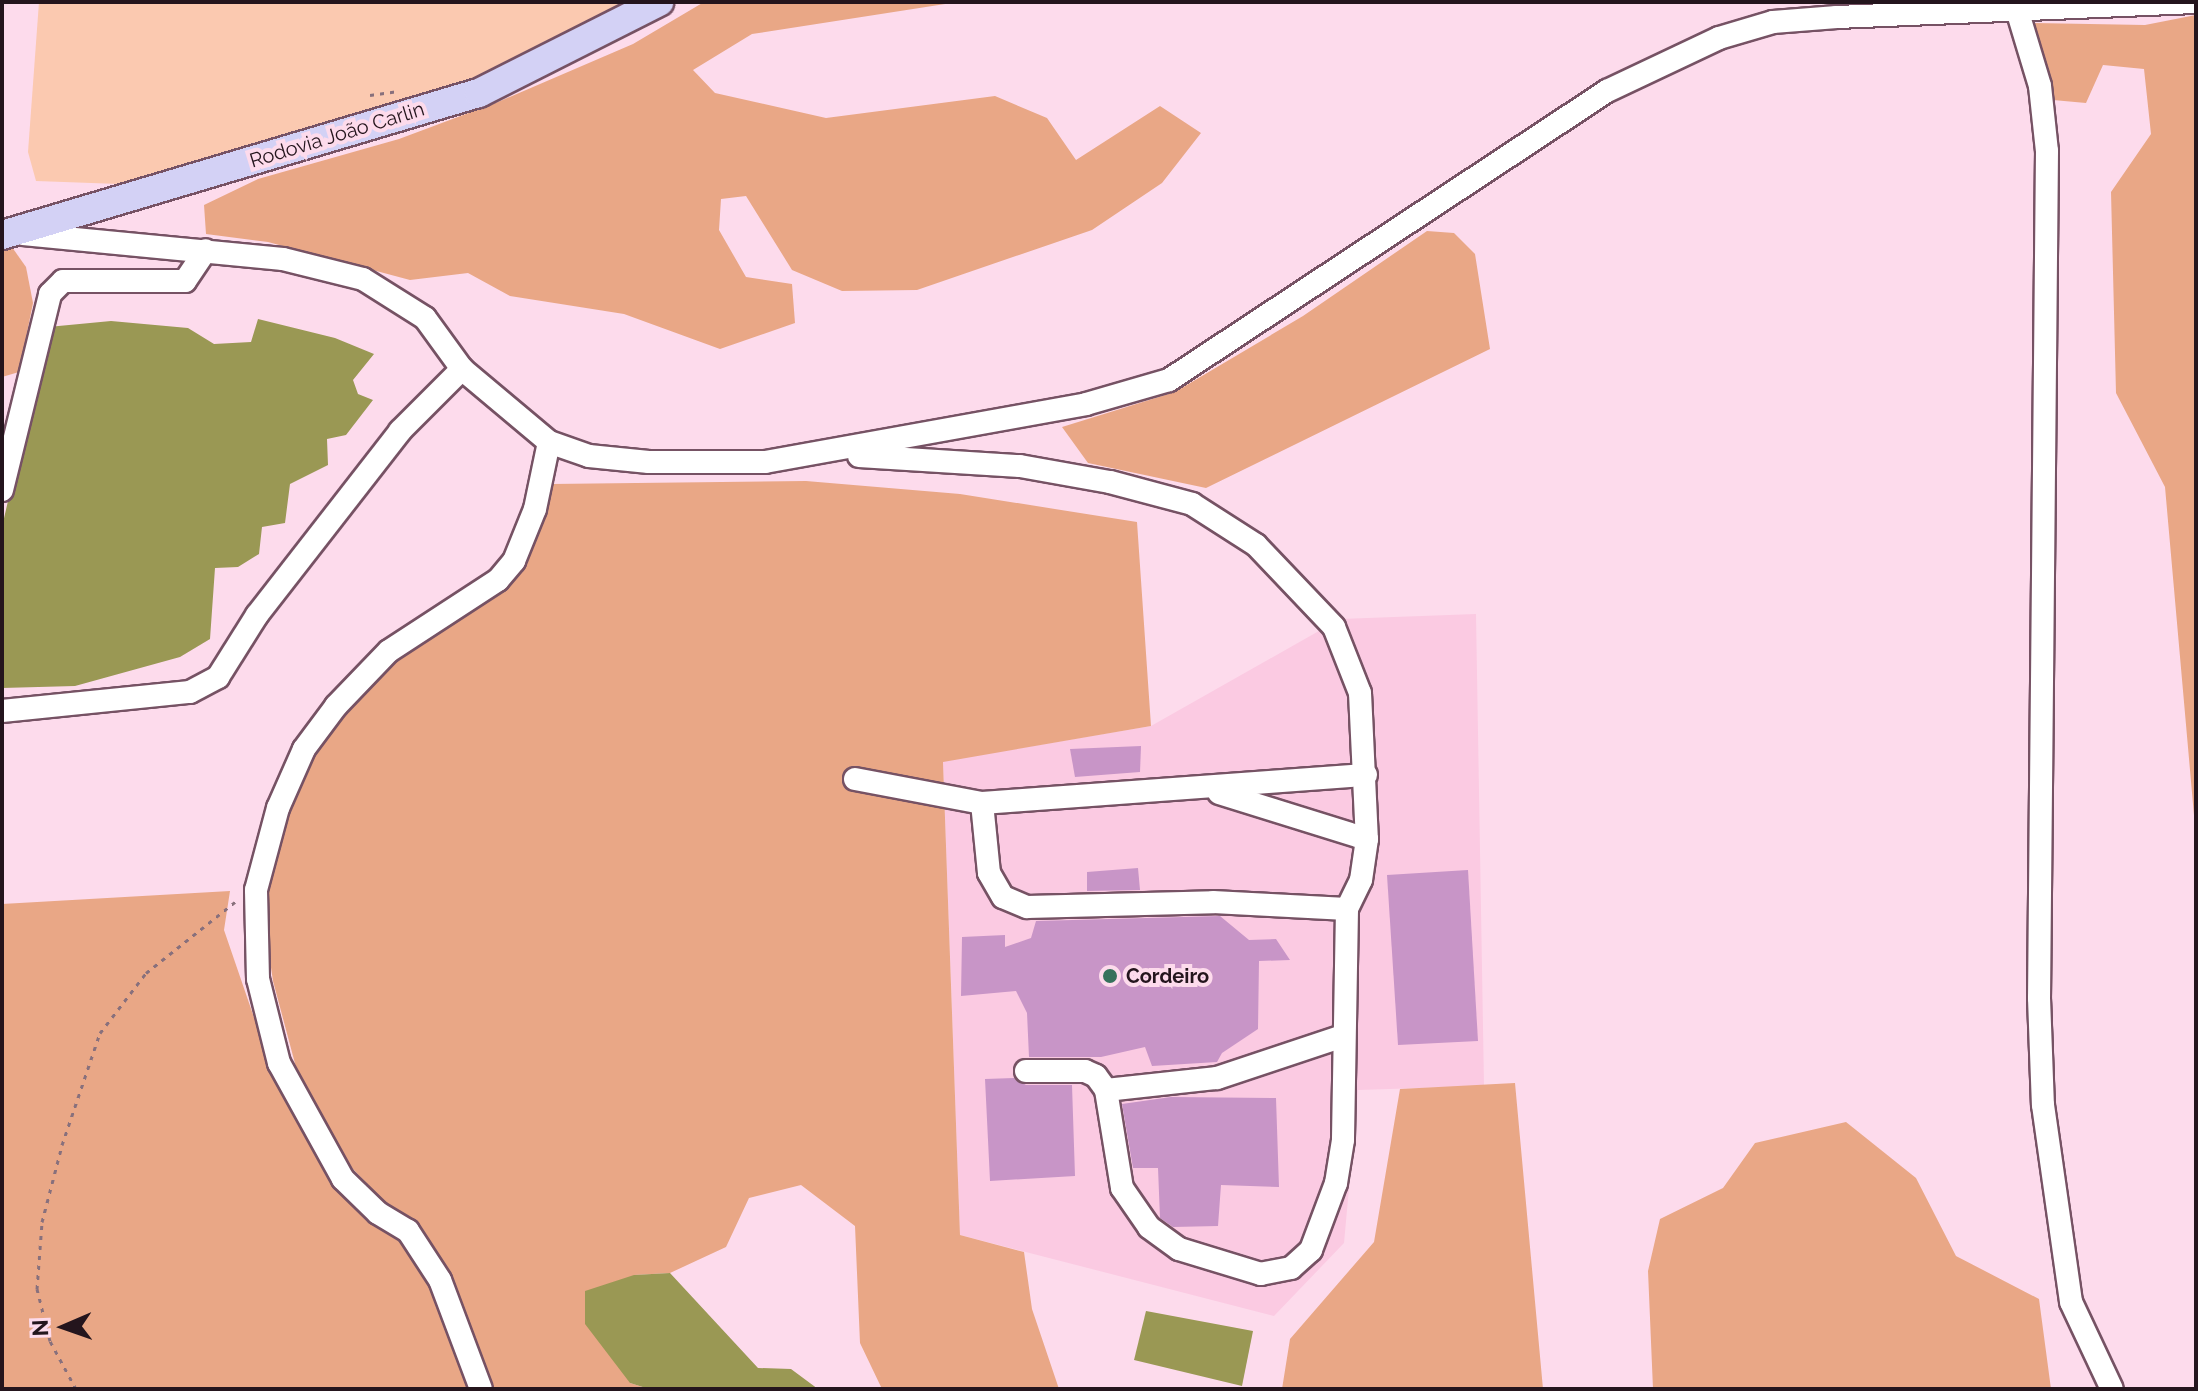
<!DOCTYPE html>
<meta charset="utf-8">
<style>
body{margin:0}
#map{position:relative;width:2198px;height:1391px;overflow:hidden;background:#fddbec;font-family:Raleway,sans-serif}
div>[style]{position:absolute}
.built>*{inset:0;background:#fbcae2}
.green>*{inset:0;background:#fbc9b0}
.forest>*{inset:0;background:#e9a786}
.water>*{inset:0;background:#9a9854}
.building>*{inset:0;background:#c895c7}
.path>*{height:3px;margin-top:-1.5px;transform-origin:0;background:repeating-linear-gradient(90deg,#88707c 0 4px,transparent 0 10px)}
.roads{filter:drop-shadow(2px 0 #765264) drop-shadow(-2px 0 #765264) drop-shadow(0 2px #765264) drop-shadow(0 -2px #765264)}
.minor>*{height:22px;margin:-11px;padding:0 11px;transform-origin:11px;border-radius:11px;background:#fff}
.major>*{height:28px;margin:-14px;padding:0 14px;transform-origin:14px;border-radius:14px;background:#d3d1f5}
.dots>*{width:22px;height:22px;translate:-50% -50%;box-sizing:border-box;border:4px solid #fddbec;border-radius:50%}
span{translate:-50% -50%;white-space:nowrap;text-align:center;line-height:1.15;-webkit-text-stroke:8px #fddbec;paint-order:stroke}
.street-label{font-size:20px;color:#24151d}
.poi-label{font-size:20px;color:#24151d;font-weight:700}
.left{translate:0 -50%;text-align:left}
.frame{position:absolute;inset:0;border:4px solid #24151d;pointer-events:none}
.north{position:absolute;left:24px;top:1287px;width:80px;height:80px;-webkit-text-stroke:6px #fddbec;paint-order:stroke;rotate:268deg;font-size:22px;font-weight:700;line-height:32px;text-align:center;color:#24151d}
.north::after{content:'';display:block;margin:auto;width:28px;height:36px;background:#24151d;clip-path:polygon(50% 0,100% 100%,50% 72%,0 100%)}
</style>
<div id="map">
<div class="built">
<div style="clip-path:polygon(1476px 614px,1484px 1086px,1358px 1090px,1344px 1243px,1274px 1316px,960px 1235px,943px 761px,1151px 726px,1340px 619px)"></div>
</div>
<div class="green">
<div style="clip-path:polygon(39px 2px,636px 2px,475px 80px,358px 119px,119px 184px,36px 181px,28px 152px)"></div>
</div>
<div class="forest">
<div style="clip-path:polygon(704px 2px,958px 2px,752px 34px,693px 70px,715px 93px,826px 118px,995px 96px,1047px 118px,1076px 160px,1160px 106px,1201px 133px,1162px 183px,1092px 230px,917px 290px,842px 291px,792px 270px,746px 196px,721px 199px,719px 230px,746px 277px,792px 284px,795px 323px,720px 349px,624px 314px,510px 296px,468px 273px,410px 280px,268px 242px,206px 234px,204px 205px,258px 179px,399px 139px,498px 102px,633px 44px)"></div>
<div style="clip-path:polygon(2196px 15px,2196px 838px,2165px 487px,2116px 393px,2111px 192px,2151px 134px,2144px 69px,2103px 65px,2086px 103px,2053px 100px,2034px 23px,2145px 25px)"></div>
<div style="clip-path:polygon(1427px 231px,1454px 233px,1475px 254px,1490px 349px,1206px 488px,1088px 463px,1062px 427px,1175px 392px,1303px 316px)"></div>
<div style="clip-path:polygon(2px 233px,26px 267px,33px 303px,19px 372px,2px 377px)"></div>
<div style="clip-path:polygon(806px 481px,960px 494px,1137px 522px,1151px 726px,943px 762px,960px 1235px,1024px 1252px,1032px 1309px,1059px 1389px,882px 1389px,860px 1343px,855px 1226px,801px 1185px,749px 1198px,726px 1247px,670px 1273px,634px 1275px,630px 1383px,649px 1389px,492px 1389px,440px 1260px,351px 1167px,301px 1086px,273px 981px,263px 914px,292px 793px,337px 720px,416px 642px,496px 593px,551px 484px)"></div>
<div style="clip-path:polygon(230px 891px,224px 930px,271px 1067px,334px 1187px,398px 1236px,436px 1291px,468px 1389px,2px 1389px,2px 904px)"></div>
<div style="clip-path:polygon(1515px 1083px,1543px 1389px,1282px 1389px,1290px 1339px,1374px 1242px,1400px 1089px)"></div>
<div style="clip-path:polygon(1846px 1122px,1916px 1178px,1956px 1256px,2039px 1299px,2051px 1389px,1653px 1389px,1648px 1271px,1660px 1219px,1723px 1188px,1755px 1143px)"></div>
</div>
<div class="water">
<div style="clip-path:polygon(258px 319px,335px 338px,374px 354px,353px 380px,358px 394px,373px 400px,346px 435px,327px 439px,328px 465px,290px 484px,285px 523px,262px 527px,259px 554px,238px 567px,215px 568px,210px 639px,180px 657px,75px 686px,2px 688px,2px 527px,48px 327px,111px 321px,188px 328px,214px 344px,251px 342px)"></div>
<div style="clip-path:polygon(670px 1273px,758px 1368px,791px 1369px,818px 1389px,649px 1389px,630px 1383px,585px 1324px,585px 1291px,634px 1275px)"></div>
<div style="clip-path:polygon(1146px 1311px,1253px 1331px,1242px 1386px,1134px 1360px)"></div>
</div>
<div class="building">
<div style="clip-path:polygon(1141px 746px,1140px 772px,1075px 777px,1070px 749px)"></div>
<div style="clip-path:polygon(1138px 868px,1140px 890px,1087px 891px,1087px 872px)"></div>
<div style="clip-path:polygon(1468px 870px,1478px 1041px,1398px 1045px,1387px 875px)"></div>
<div style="clip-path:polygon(1220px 916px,1249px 940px,1276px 939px,1290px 960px,1259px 961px,1258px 1029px,1222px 1053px,1217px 1062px,1152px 1066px,1145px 1047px,1101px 1057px,1029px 1057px,1027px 1013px,1016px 991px,961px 996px,962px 937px,1005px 935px,1005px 947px,1031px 938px,1036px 921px)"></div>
<div style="clip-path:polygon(1014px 1078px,1026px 1085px,1072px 1085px,1075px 1176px,990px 1181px,985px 1079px)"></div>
<div style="clip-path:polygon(1171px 1097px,1276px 1098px,1279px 1187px,1221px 1185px,1218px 1226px,1173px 1227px,1160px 1218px,1158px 1168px,1133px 1168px,1122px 1104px)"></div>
</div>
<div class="path">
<div style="left:370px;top:95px;width:29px;rotate:-8deg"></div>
<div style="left:76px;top:1389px;width:55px;rotate:-118.4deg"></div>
<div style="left:50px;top:1341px;width:54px;rotate:-104deg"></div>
<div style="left:37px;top:1289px;width:67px;rotate:-85.7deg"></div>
<div style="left:42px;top:1222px;width:80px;rotate:-75.4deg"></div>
<div style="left:62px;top:1145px;width:118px;rotate:-71.3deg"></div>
<div style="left:100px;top:1033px;width:76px;rotate:-52.5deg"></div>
<div style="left:146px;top:973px;width:114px;rotate:-38.6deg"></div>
</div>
<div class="roads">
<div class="minor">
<div style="left:2023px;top:2px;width:12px;rotate:114deg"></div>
<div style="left:2018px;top:13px;width:76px;rotate:73.2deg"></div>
<div style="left:2040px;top:86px;width:65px;rotate:83.9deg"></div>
<div style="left:2047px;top:151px;width:847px;rotate:90.54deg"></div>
<div style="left:2039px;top:998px;width:107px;rotate:87.9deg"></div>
<div style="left:2043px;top:1105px;width:199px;rotate:81.9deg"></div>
<div style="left:2071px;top:1302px;width:96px;rotate:64.8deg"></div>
<div style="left:23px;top:234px;width:261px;rotate:5.5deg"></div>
<div style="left:283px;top:259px;width:82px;rotate:14deg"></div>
<div style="left:363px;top:279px;width:73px;rotate:32.2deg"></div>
<div style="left:425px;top:318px;width:63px;rotate:54deg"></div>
<div style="left:462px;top:369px;width:114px;rotate:40deg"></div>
<div style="left:549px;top:442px;width:42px;rotate:19.3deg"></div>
<div style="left:589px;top:456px;width:60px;rotate:5.7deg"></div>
<div style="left:649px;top:462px;width:116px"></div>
<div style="left:765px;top:462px;width:326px;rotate:-10.2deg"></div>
<div style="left:1086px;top:404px;width:86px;rotate:-16.1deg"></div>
<div style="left:1169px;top:380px;width:525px;rotate:-33.42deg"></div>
<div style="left:1607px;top:91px;width:124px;rotate:-25.3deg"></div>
<div style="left:1719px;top:38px;width:56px;rotate:-16.5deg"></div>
<div style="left:1773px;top:22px;width:64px;rotate:-4.5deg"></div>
<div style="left:1837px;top:17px;width:359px;rotate:-2.4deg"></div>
<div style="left:859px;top:456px;width:161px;rotate:3.6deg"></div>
<div style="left:1020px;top:466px;width:91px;rotate:10.1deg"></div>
<div style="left:1110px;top:482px;width:85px;rotate:15deg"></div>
<div style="left:1192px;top:504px;width:76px;rotate:32.6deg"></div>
<div style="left:1256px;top:545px;width:113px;rotate:46.4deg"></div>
<div style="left:1334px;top:627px;width:71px;rotate:68.5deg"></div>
<div style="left:1360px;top:693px;width:146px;rotate:87.3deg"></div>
<div style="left:1367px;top:839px;width:41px;rotate:98.3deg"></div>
<div style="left:1361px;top:880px;width:32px;rotate:116deg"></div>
<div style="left:1347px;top:909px;width:231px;rotate:91deg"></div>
<div style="left:1343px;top:1140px;width:44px;rotate:99.2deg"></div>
<div style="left:1336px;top:1183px;width:72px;rotate:110.5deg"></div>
<div style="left:1311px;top:1250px;width:27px;rotate:138deg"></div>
<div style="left:1291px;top:1268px;width:31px;rotate:169deg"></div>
<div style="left:1261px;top:1274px;width:86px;rotate:-163deg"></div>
<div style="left:1179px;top:1249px;width:37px;rotate:-144deg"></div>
<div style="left:1149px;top:1227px;width:47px;rotate:-124.7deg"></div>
<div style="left:1122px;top:1188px;width:99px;rotate:-99.3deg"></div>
<div style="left:2px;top:490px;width:202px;rotate:-76.2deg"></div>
<div style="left:50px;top:294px;width:18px;rotate:-45deg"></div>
<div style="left:63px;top:281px;width:122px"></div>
<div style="left:185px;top:281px;width:37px;rotate:-56deg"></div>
<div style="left:2px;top:711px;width:189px;rotate:-5.8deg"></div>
<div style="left:190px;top:692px;width:32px;rotate:-28deg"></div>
<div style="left:218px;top:677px;width:73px;rotate:-57.8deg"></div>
<div style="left:257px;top:615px;width:233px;rotate:-52.1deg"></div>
<div style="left:400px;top:431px;width:88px;rotate:-45deg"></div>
<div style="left:855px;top:779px;width:129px;rotate:10.7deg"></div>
<div style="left:982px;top:803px;width:385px;rotate:-4.2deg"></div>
<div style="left:1219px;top:793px;width:155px;rotate:17.3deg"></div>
<div style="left:982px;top:803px;width:70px;rotate:84.3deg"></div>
<div style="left:989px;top:873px;width:28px;rotate:60deg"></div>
<div style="left:1003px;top:897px;width:26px;rotate:23deg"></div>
<div style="left:1027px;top:907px;width:186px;rotate:-1.5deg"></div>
<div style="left:1213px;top:902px;width:134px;rotate:3deg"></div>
<div style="left:1026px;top:1071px;width:59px"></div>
<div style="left:1085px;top:1071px;width:12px;rotate:24deg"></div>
<div style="left:1096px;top:1076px;width:17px;rotate:54deg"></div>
<div style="left:1106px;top:1090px;width:112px;rotate:-6.2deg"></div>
<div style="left:1217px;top:1078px;width:133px;rotate:-18.4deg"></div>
<div style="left:481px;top:1389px;width:116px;rotate:-110.6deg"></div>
<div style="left:440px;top:1280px;width:59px;rotate:-123.1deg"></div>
<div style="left:408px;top:1231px;width:35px;rotate:-149deg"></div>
<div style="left:378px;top:1213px;width:49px;rotate:-135.8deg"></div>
<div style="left:343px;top:1179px;width:132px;rotate:-118.9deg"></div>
<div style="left:279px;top:1063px;width:87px;rotate:-104deg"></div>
<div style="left:258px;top:979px;width:89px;rotate:-91.3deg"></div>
<div style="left:256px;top:890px;width:85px;rotate:-75deg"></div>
<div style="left:278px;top:808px;width:64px;rotate:-66.2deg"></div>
<div style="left:304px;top:749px;width:54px;rotate:-53.3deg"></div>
<div style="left:336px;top:706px;width:76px;rotate:-46.1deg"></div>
<div style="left:389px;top:651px;width:130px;rotate:-33.1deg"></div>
<div style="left:498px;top:580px;width:25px;rotate:-50deg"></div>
<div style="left:514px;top:561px;width:56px;rotate:-68deg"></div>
<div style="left:535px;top:509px;width:68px;rotate:-78.2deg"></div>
</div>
<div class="major">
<div style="left:2px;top:235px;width:498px;rotate:-16.6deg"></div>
<div style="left:479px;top:93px;width:202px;rotate:-26.8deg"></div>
</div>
</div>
<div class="dots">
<div style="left:1110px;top:976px;background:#36725c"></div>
</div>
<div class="street-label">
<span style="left:337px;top:135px;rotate:-17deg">Rodovia João Carlin</span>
</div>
<div class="poi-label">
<span class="left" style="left:1126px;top:976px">Cordeiro</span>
</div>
<div class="frame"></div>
<div class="north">N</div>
</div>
